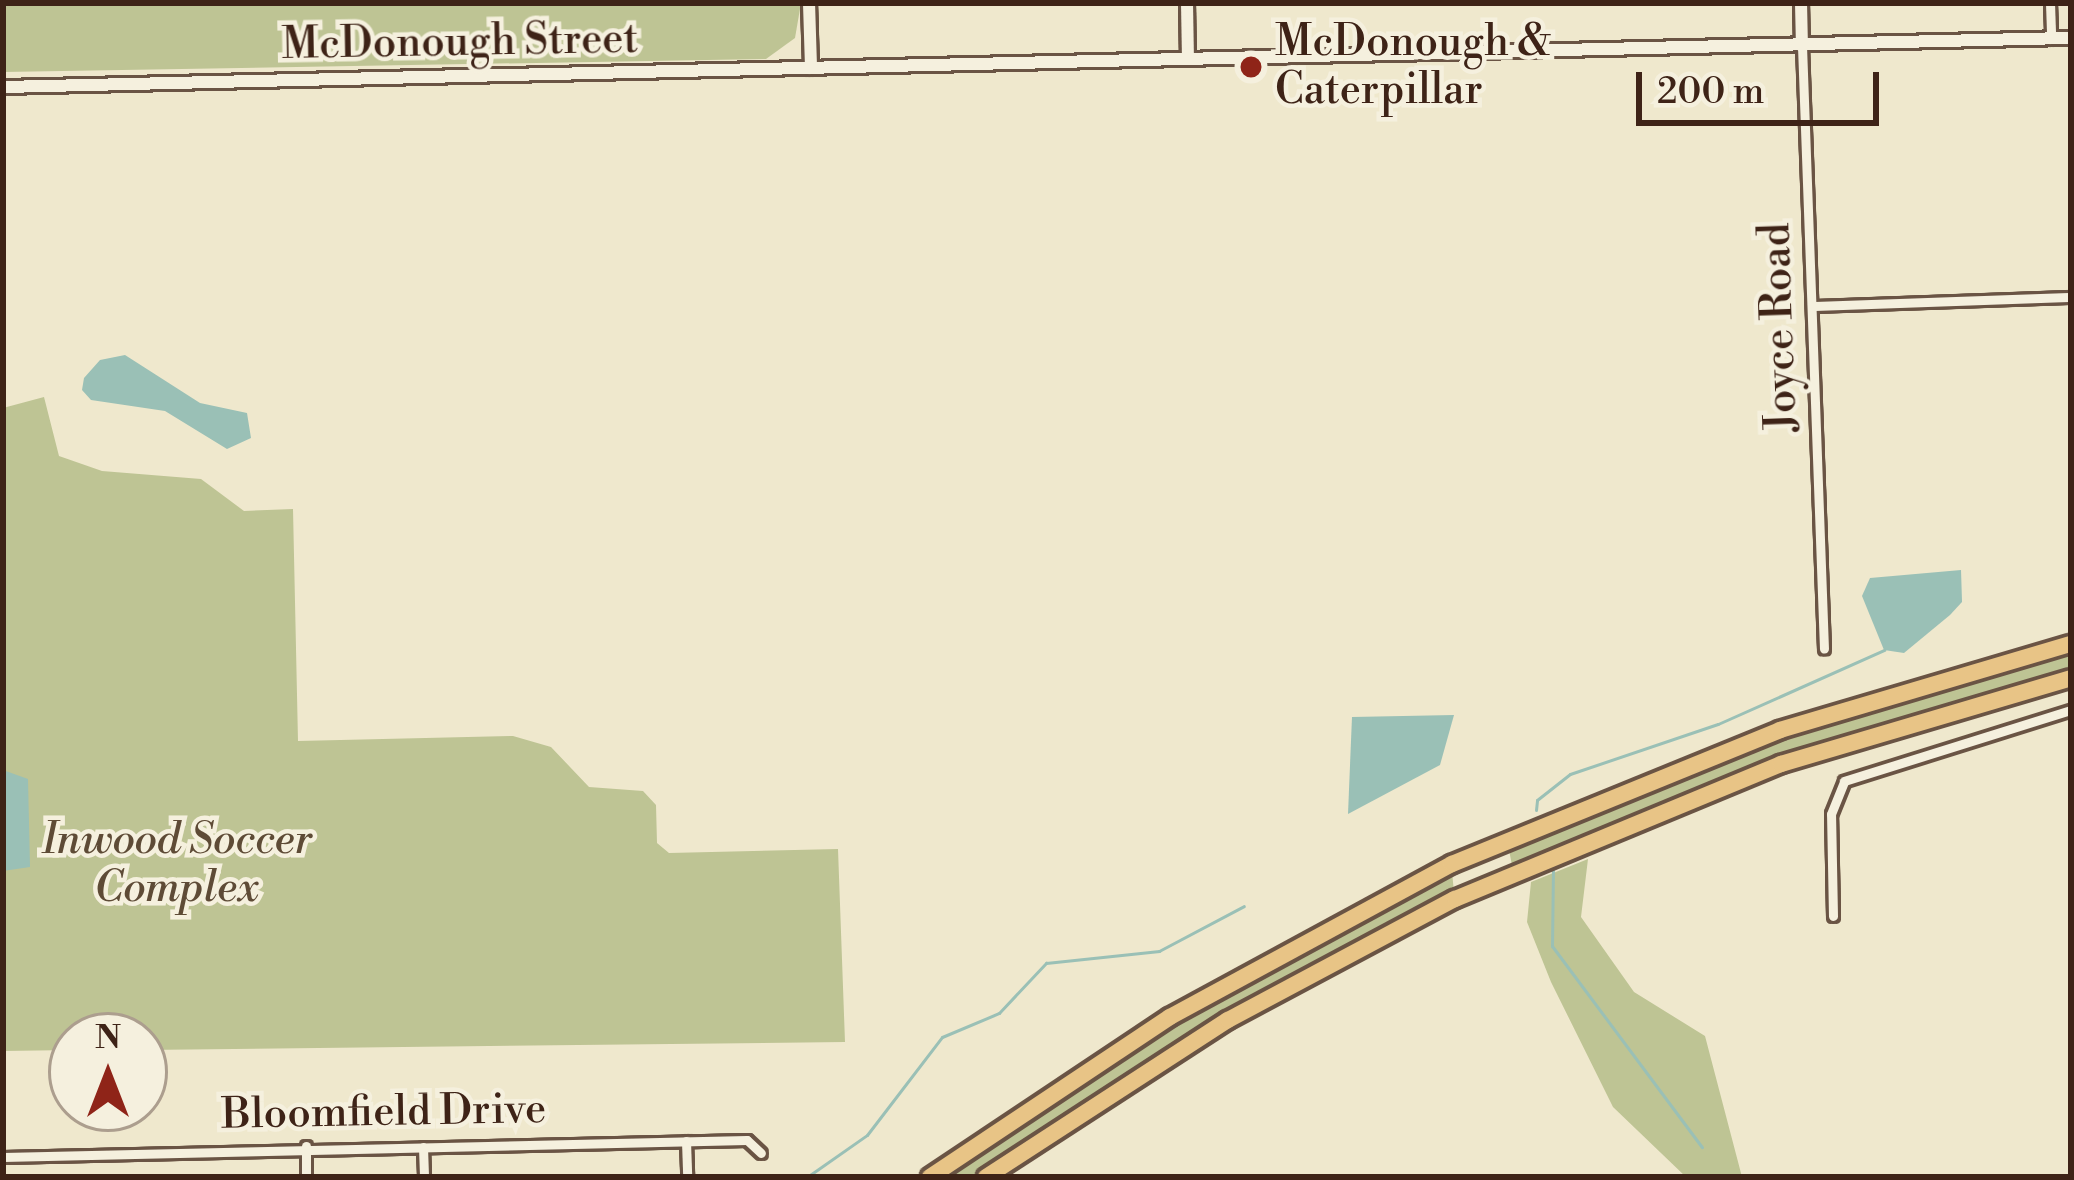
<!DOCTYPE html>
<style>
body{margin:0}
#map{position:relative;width:2074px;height:1180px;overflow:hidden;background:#efe8cd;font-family:"Libre Bodoni",serif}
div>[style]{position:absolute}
.green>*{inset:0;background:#bec494}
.water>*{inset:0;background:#9ac0b6}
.stream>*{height:3px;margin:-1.5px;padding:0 1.5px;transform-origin:1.5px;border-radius:1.5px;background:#9ac0b6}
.roads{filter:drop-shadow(3px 0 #6a5444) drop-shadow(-3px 0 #6a5444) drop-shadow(0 3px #6a5444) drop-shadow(0 -3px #6a5444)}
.street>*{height:9px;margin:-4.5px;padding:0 4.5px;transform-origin:4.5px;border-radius:4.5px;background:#f5f0de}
.secondary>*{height:12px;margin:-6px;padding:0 6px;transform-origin:6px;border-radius:6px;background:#f5f0de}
.highway>*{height:16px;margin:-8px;padding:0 8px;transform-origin:8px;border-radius:8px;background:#e8c486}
.dots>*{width:33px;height:33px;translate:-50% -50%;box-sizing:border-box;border:6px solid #f5f0de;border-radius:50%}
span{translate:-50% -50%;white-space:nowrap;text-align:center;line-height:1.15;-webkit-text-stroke:9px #f5f0de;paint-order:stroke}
.street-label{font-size:42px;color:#3e2317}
.poi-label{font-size:42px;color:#3e2317}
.left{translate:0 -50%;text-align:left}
.park-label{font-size:42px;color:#5e4b36;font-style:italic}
.frame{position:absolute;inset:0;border:6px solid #3e2317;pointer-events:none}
.north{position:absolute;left:48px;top:1012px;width:120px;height:120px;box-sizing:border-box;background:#f5f0de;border:3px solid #ac9e8e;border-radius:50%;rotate:0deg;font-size:33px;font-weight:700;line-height:48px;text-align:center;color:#3e2317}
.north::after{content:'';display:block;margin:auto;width:42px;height:54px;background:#8f2418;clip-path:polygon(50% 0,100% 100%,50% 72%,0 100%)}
.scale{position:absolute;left:1636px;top:72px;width:243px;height:54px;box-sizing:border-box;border:6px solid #3e2317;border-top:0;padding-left:15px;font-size:36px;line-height:42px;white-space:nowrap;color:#3e2317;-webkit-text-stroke:9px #f5f0de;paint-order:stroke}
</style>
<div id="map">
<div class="green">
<div style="clip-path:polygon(3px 3px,801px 3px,795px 38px,766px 59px,3px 72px)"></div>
<div style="clip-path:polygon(44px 397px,59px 456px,102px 471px,201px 479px,244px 511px,293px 509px,298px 741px,513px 736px,551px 747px,589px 787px,643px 791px,656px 805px,657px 843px,669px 853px,838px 849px,845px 1042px,144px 1050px,144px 1036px,72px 1036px,72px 1050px,3px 1051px,3px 408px)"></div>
<div style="clip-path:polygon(2071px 651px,2071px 672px,1771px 760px,1512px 865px,1508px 845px,1753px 746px)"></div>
<div style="clip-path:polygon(1588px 859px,1581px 917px,1634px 992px,1705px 1036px,1742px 1177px,1686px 1177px,1613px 1107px,1551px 982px,1527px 922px,1531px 882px)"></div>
<div style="clip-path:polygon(1452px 872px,1454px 892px,1226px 1013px,975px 1177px,941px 1177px,1178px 1018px)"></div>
</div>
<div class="water">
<div style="clip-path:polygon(125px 355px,200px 403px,247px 413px,251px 438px,227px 449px,165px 411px,91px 400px,82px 390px,84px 378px,100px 360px)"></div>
<div style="clip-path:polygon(1961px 570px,1962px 602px,1950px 615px,1904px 653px,1884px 650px,1862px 596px,1870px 578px)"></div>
<div style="clip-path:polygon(1454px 715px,1440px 765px,1348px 814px,1352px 717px)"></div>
<div style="clip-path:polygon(3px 770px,28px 779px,30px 867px,3px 871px)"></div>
</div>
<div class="stream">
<div style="left:1536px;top:810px;width:10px;rotate:-84deg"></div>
<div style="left:1537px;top:800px;width:42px;rotate:-38.2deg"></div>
<div style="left:1570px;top:774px;width:156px;rotate:-18.7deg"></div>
<div style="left:1718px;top:724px;width:182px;rotate:-24deg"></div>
<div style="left:1553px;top:866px;width:80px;rotate:90.7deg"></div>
<div style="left:1552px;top:946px;width:251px;rotate:53.3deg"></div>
<div style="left:807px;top:1177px;width:73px;rotate:-35deg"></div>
<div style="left:867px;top:1135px;width:123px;rotate:-52.6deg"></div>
<div style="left:942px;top:1037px;width:62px;rotate:-22.8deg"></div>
<div style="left:999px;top:1013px;width:69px;rotate:-46.8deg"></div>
<div style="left:1046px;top:963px;width:114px;rotate:-6.1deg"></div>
<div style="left:1159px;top:951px;width:96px;rotate:-27.9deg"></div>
</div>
<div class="roads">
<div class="street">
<div style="left:2050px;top:3px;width:36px;rotate:88deg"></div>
<div style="left:1802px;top:46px;width:603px;rotate:87.91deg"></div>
<div style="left:1812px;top:306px;width:259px;rotate:-2deg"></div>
<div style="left:1833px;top:916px;width:102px;rotate:-91.1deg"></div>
<div style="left:1831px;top:814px;width:35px;rotate:-68deg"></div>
<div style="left:1844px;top:781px;width:238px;rotate:-17.4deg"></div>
<div style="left:686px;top:1141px;width:36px;rotate:88deg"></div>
<div style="left:306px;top:1146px;width:31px;rotate:90deg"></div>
<div style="left:423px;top:1147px;width:30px;rotate:88deg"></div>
<div style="left:3px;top:1157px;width:744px;rotate:-1.31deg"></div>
<div style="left:747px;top:1140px;width:19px;rotate:43deg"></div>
</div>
<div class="secondary">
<div style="left:809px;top:3px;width:65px;rotate:88.2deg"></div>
<div style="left:1187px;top:3px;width:56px;rotate:89deg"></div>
<div style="left:1801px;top:3px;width:43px;rotate:88.7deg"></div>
<div style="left:3px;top:87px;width:2069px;rotate:-1.36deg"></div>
</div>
<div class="highway">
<div style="left:930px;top:1177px;width:288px;rotate:-33.7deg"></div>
<div style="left:1170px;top:1017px;width:321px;rotate:-28.5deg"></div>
<div style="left:1452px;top:864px;width:354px;rotate:-22.2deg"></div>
<div style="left:1780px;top:730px;width:303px;rotate:-16.5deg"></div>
<div style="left:986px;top:1177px;width:288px;rotate:-33deg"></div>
<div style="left:1228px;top:1020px;width:257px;rotate:-28.1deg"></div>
<div style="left:1455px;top:899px;width:353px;rotate:-22.5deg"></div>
<div style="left:1781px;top:764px;width:302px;rotate:-16.5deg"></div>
</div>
</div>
<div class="dots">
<div style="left:1251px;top:67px;background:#8f2418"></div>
</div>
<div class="street-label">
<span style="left:460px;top:43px;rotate:-1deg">McDonough Street</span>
<span style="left:1780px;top:327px;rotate:-92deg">Joyce Road</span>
<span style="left:384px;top:1113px;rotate:-1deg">Bloomfield Drive</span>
</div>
<div class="poi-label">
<span class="left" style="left:1275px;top:67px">McDonough &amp;<br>Caterpillar</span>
</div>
<div class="park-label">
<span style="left:177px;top:865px">Inwood Soccer<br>Complex</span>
</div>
<div class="frame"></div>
<div class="north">N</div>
<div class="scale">200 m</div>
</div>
